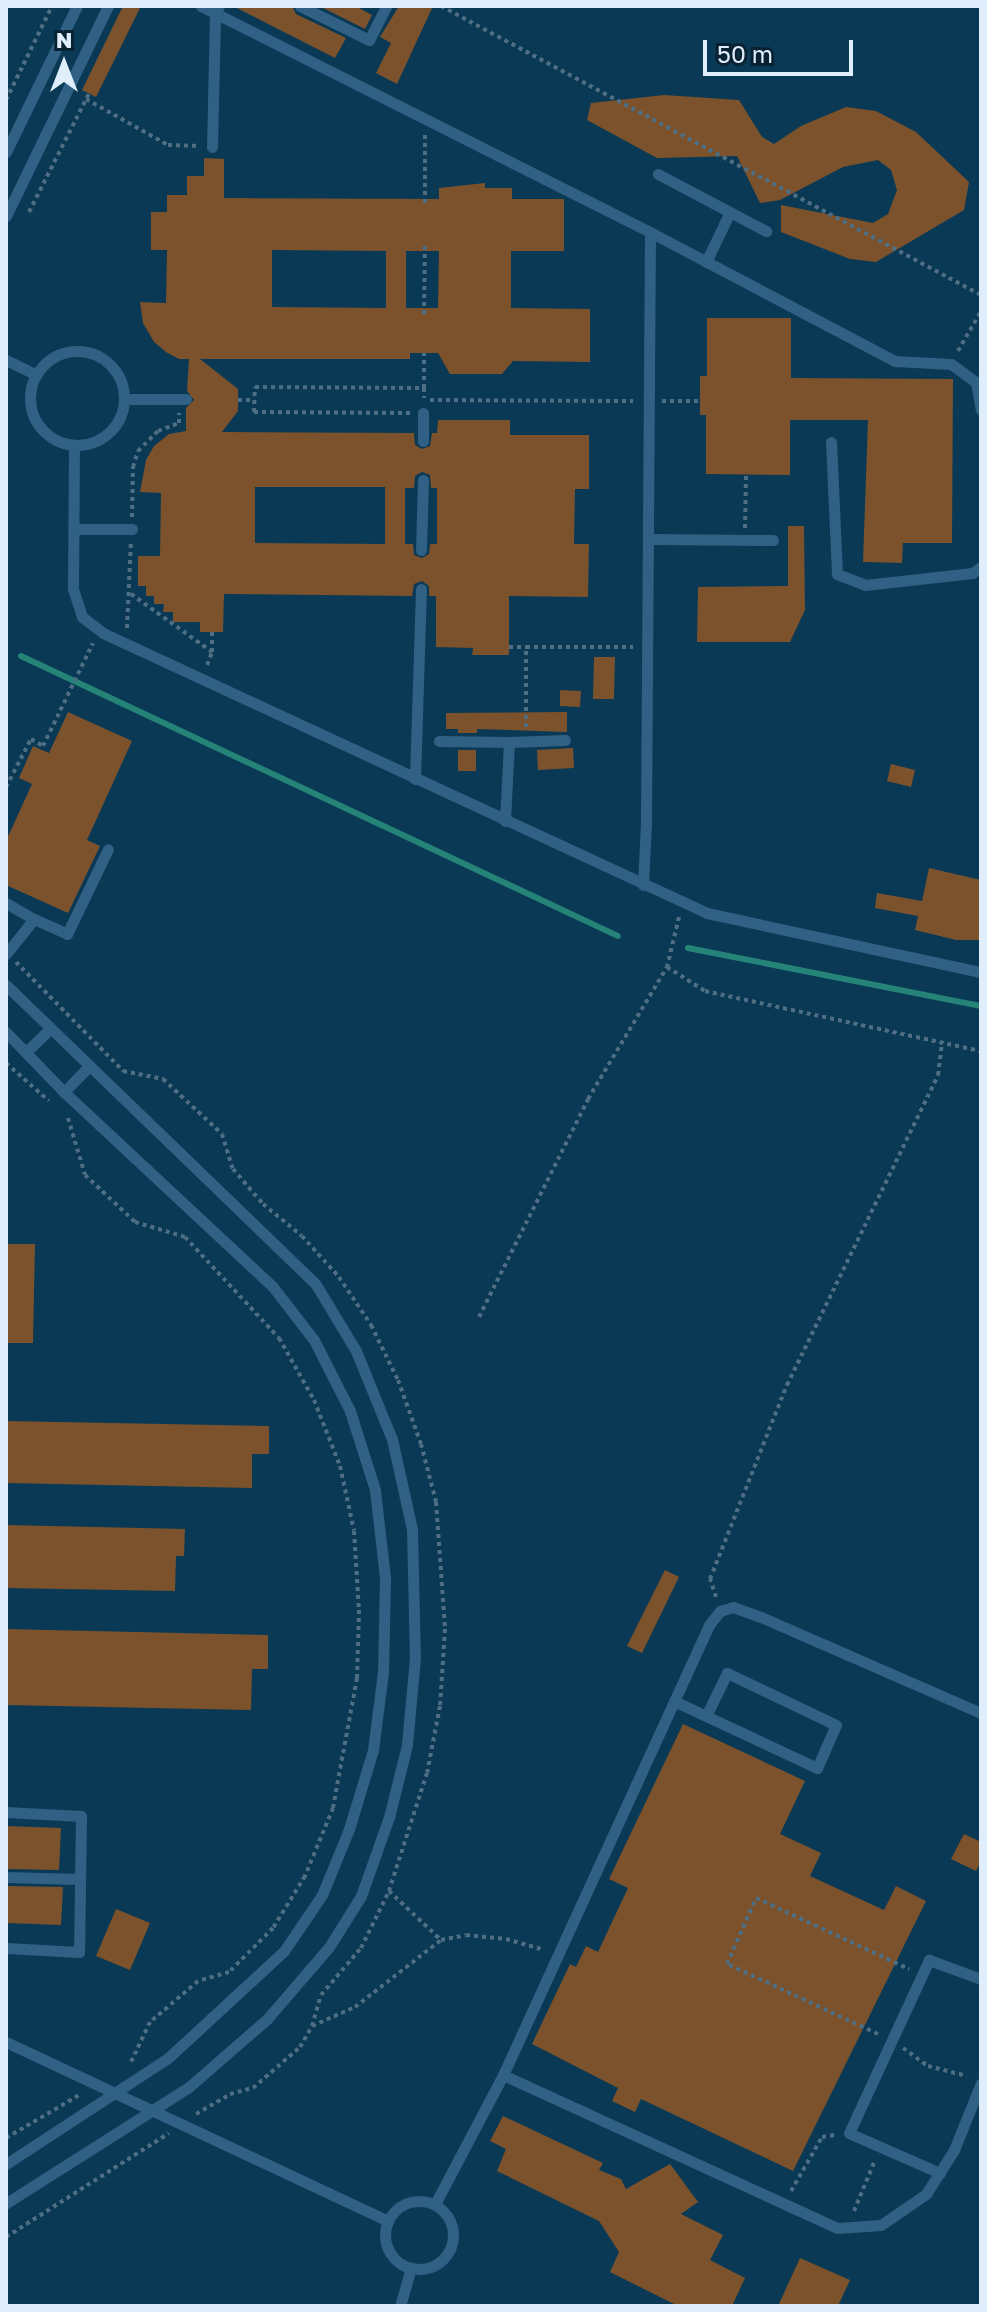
<!DOCTYPE html>
<style>
body{margin:0}
#map{position:relative;width:987px;height:2312px;overflow:hidden;background:#042c45;font-family:"Golos Text",sans-serif}
div>[style]{position:absolute}
.built>*{inset:0;background:#093954}
.stream>*{height:6px;margin:-3px;padding:0 3px;transform-origin:3px;border-radius:3px;background:#258477}
.building>*{inset:0;background:#7c522c}
.path>*{height:4px;margin-top:-2px;transform-origin:0;background:repeating-linear-gradient(90deg,#4e6e83 0 4px,transparent 0 8px)}
.lane>*{height:11px;margin:-5.5px;padding:0 5.5px;transform-origin:5.5px;border-radius:5.5px;background:#306184}
.lane>.ring{margin:-5.5px;padding:0;box-sizing:content-box;background:none;border:11px solid #306184;border-radius:50%}
span{translate:-50% -50%;white-space:nowrap;text-align:center;line-height:1.15;-webkit-text-stroke:7px #082234;paint-order:stroke}
.frame{position:absolute;inset:0;border:8px solid #dfeefa;pointer-events:none}
.north{position:absolute;left:24px;top:24px;width:80px;height:80px;-webkit-text-stroke:6px #082234;paint-order:stroke;rotate:0deg;font-size:22px;font-weight:700;line-height:32px;text-align:center;color:#dfeefa}
.north::after{content:'';display:block;margin:auto;width:28px;height:36px;background:#dfeefa;clip-path:polygon(50% 0,100% 100%,50% 72%,0 100%)}
.scale{position:absolute;left:703px;top:40px;width:150px;height:36px;box-sizing:border-box;border:4px solid #dfeefa;border-top:0;padding-left:10px;font-size:24px;line-height:28px;white-space:nowrap;color:#dfeefa;-webkit-text-stroke:6px #082234;paint-order:stroke}
</style>
<div id="map">
<div class="built">
<div style="clip-path:polygon(6px 6px,981px 6px,981px 2306px,6px 2306px)"></div>
</div>
<div class="stream">
<div style="left:21px;top:656px;width:659px;rotate:25.13deg"></div>
<div style="left:688px;top:948px;width:299px;rotate:11.2deg"></div>
</div>
<div class="building">
<div style="clip-path:polygon(123px 6px,141px 6px,96px 97px,82px 90px)"></div>
<div style="clip-path:polygon(233px 6px,292px 6px,296px 14px,346px 38px,335px 58px)"></div>
<div style="clip-path:polygon(319px 6px,355px 6px,372px 15px,365px 29px)"></div>
<div style="clip-path:polygon(399px 6px,433px 6px,397px 84px,376px 73px,391px 43px,380px 37px)"></div>
<div style="clip-path:polygon(664px 95px,739px 100px,762px 137px,774px 144px,801px 126px,846px 107px,876px 111px,916px 132px,969px 182px,964px 210px,876px 262px,850px 259px,781px 232px,781px 205px,873px 223px,888px 214px,897px 190px,891px 170px,878px 160px,843px 167px,780px 200px,760px 203px,737px 156px,657px 158px,587px 120px,591px 103px)"></div>
<div style="clip-path:polygon(evenodd,204px 158px,224px 159px,224px 198px,439px 199px,439px 188px,485px 183px,485px 188px,512px 188px,512px 199px,564px 199px,564px 251px,511px 251px,511px 308px,590px 309px,590px 362px,513px 361px,502px 374px,450px 374px,438px 353px,410px 353px,410px 359px,200px 359px,238px 389px,238px 411px,222px 432px,414px 433px,415px 445px,422px 449px,430px 446px,432px 433px,437px 433px,438px 420px,510px 420px,510px 435px,589px 435px,589px 489px,575px 489px,574px 544px,589px 544px,588px 597px,509px 596px,509px 655px,472px 655px,473px 648px,436px 647px,436px 596px,429px 596px,429px 586px,422px 581px,414px 584px,412px 596px,224px 594px,223px 632px,200px 632px,200px 622px,173px 622px,173px 612px,163px 612px,164px 604px,154px 604px,154px 596px,146px 596px,146px 586px,138px 586px,138px 556px,160px 556px,161px 493px,140px 492px,146px 460px,154px 446px,169px 434px,186px 431px,186px 408px,194px 400px,187px 391px,189px 359px,179px 359px,166px 352px,154px 342px,143px 323px,140px 302px,166px 303px,167px 250px,151px 250px,151px 212px,167px 212px,167px 195px,187px 195px,187px 176px,204px 176px,204px 158px,272px 250px,386px 251px,386px 308px,272px 307px,272px 250px,204px 158px,406px 251px,439px 251px,438px 308px,406px 308px,406px 251px,204px 158px,422px 472px,430px 475px,431px 488px,437px 488px,437px 544px,430px 544px,429px 554px,422px 558px,414px 555px,413px 544px,405px 544px,405px 488px,414px 488px,415px 476px,422px 472px,204px 158px,255px 487px,385px 487px,385px 544px,255px 543px,255px 487px)"></div>
<div style="clip-path:polygon(707px 318px,791px 318px,791px 378px,953px 379px,952px 543px,903px 543px,902px 563px,863px 562px,868px 420px,790px 420px,790px 475px,706px 474px,706px 415px,700px 415px,700px 376px,707px 376px)"></div>
<div style="clip-path:polygon(788px 526px,804px 526px,805px 610px,790px 642px,697px 642px,698px 587px,788px 586px)"></div>
<div style="clip-path:polygon(594px 657px,615px 657px,614px 699px,593px 699px)"></div>
<div style="clip-path:polygon(560px 690px,581px 691px,580px 707px,560px 706px)"></div>
<div style="clip-path:polygon(68px 712px,132px 741px,87px 840px,100px 846px,68px 913px,6px 885px,6px 841px,32px 784px,19px 778px,33px 746px,49px 753px)"></div>
<div style="clip-path:polygon(567px 712px,567px 732px,477px 729px,477px 733px,458px 733px,458px 729px,446px 729px,446px 713px)"></div>
<div style="clip-path:polygon(573px 748px,574px 768px,538px 770px,537px 750px)"></div>
<div style="clip-path:polygon(458px 750px,476px 750px,476px 771px,458px 771px)"></div>
<div style="clip-path:polygon(891px 764px,915px 770px,911px 787px,887px 781px)"></div>
<div style="clip-path:polygon(929px 868px,981px 880px,981px 940px,956px 940px,915px 930px,918px 916px,875px 908px,877px 893px,922px 901px)"></div>
<div style="clip-path:polygon(6px 1244px,35px 1244px,33px 1343px,6px 1343px)"></div>
<div style="clip-path:polygon(6px 1421px,269px 1426px,269px 1454px,252px 1454px,252px 1488px,6px 1483px)"></div>
<div style="clip-path:polygon(6px 1525px,185px 1529px,184px 1556px,176px 1556px,175px 1591px,6px 1588px)"></div>
<div style="clip-path:polygon(665px 1570px,679px 1577px,642px 1653px,627px 1646px)"></div>
<div style="clip-path:polygon(6px 1629px,268px 1635px,268px 1669px,252px 1669px,251px 1710px,6px 1705px)"></div>
<div style="clip-path:polygon(683px 1724px,805px 1781px,780px 1834px,821px 1853px,810px 1876px,884px 1910px,896px 1886px,926px 1901px,793px 2171px,641px 2099px,635px 2112px,612px 2101px,618px 2088px,532px 2044px,570px 1964px,576px 1967px,586px 1946px,598px 1952px,628px 1888px,609px 1879px)"></div>
<div style="clip-path:polygon(6px 1826px,61px 1828px,59px 1870px,6px 1869px)"></div>
<div style="clip-path:polygon(964px 1834px,981px 1842px,981px 1861px,976px 1871px,951px 1859px)"></div>
<div style="clip-path:polygon(6px 1886px,63px 1887px,61px 1925px,6px 1923px)"></div>
<div style="clip-path:polygon(116px 1909px,150px 1923px,130px 1970px,96px 1956px)"></div>
<div style="clip-path:polygon(503px 2116px,603px 2163px,599px 2170px,621px 2179px,626px 2189px,670px 2164px,698px 2202px,681px 2214px,723px 2235px,710px 2260px,745px 2278px,732px 2306px,678px 2306px,610px 2272px,619px 2252px,599px 2221px,497px 2171px,506px 2149px,490px 2141px)"></div>
<div style="clip-path:polygon(800px 2258px,850px 2280px,838px 2306px,778px 2306px)"></div>
</div>
<div class="path">
<div style="left:441px;top:6px;width:612px;rotate:28.16deg"></div>
<div style="left:86px;top:99px;width:94px;rotate:29.3deg"></div>
<div style="left:168px;top:145px;width:32px;rotate:2deg"></div>
<div style="left:6px;top:100px;width:105px;rotate:-63.9deg"></div>
<div style="left:425px;top:135px;width:70px;rotate:90deg"></div>
<div style="left:29px;top:212px;width:133px;rotate:-63.2deg"></div>
<div style="left:424px;top:314px;width:69px;rotate:-89.2deg"></div>
<div style="left:958px;top:351px;width:46px;rotate:-60.1deg"></div>
<div style="left:424px;top:388px;width:35px;rotate:-90deg"></div>
<div style="left:238px;top:400px;width:16px"></div>
<div style="left:430px;top:400px;width:203px;rotate:0.3deg"></div>
<div style="left:662px;top:401px;width:38px"></div>
<div style="left:410px;top:413px;width:156px;rotate:-179.6deg"></div>
<div style="left:254px;top:412px;width:25px;rotate:-88deg"></div>
<div style="left:255px;top:387px;width:169px;rotate:0.3deg"></div>
<div style="left:424px;top:388px;width:10px;rotate:90deg"></div>
<div style="left:132px;top:517px;width:50px;rotate:-88.9deg"></div>
<div style="left:133px;top:467px;width:17px;rotate:-73deg"></div>
<div style="left:138px;top:451px;width:28px;rotate:-45deg"></div>
<div style="left:158px;top:431px;width:22px;rotate:-21deg"></div>
<div style="left:179px;top:423px;width:10px;rotate:-90deg"></div>
<div style="left:745px;top:528px;width:54px;rotate:-88.9deg"></div>
<div style="left:131px;top:594px;width:100px;rotate:35.6deg"></div>
<div style="left:127px;top:628px;width:87px;rotate:-87.4deg"></div>
<div style="left:509px;top:647px;width:17px"></div>
<div style="left:207px;top:665px;width:14px;rotate:-69deg"></div>
<div style="left:212px;top:652px;width:20px;rotate:-90deg"></div>
<div style="left:526px;top:727px;width:80px;rotate:-90deg"></div>
<div style="left:526px;top:647px;width:107px"></div>
<div style="left:6px;top:787px;width:54px;rotate:-62.5deg"></div>
<div style="left:31px;top:739px;width:14px;rotate:30deg"></div>
<div style="left:43px;top:746px;width:114px;rotate:-64.1deg"></div>
<div style="left:679px;top:917px;width:51px;rotate:103.5deg"></div>
<div style="left:667px;top:967px;width:45px;rotate:32.3deg"></div>
<div style="left:705px;top:991px;width:282px;rotate:12.3deg"></div>
<div style="left:16px;top:962px;width:153px;rotate:45.5deg"></div>
<div style="left:123px;top:1071px;width:41px;rotate:11.3deg"></div>
<div style="left:163px;top:1079px;width:81px;rotate:43deg"></div>
<div style="left:222px;top:1134px;width:37px;rotate:73deg"></div>
<div style="left:233px;top:1169px;width:46px;rotate:49.4deg"></div>
<div style="left:263px;top:1204px;width:50px;rotate:39.4deg"></div>
<div style="left:302px;top:1236px;width:55px;rotate:47.9deg"></div>
<div style="left:339px;top:1277px;width:58px;rotate:56.3deg"></div>
<div style="left:371px;top:1325px;width:61px;rotate:63.9deg"></div>
<div style="left:398px;top:1380px;width:68px;rotate:70.2deg"></div>
<div style="left:421px;top:1444px;width:60px;rotate:75.5deg"></div>
<div style="left:436px;top:1502px;width:127px;rotate:85.9deg"></div>
<div style="left:445px;top:1629px;width:77px;rotate:93.7deg"></div>
<div style="left:440px;top:1706px;width:68px;rotate:101deg"></div>
<div style="left:427px;top:1773px;width:124px;rotate:107.9deg"></div>
<div style="left:6px;top:1063px;width:57px;rotate:41.5deg"></div>
<div style="left:68px;top:1118px;width:59px;rotate:73.4deg"></div>
<div style="left:85px;top:1175px;width:69px;rotate:43.2deg"></div>
<div style="left:135px;top:1222px;width:52px;rotate:16.7deg"></div>
<div style="left:185px;top:1237px;width:138px;rotate:47.1deg"></div>
<div style="left:279px;top:1338px;width:71px;rotate:60.6deg"></div>
<div style="left:314px;top:1400px;width:71px;rotate:68.5deg"></div>
<div style="left:340px;top:1466px;width:66px;rotate:77.8deg"></div>
<div style="left:354px;top:1531px;width:79px;rotate:86.4deg"></div>
<div style="left:359px;top:1610px;width:68px;rotate:91.7deg"></div>
<div style="left:357px;top:1678px;width:132px;rotate:100.5deg"></div>
<div style="left:333px;top:1808px;width:74px;rotate:112.4deg"></div>
<div style="left:305px;top:1876px;width:61px;rotate:121.6deg"></div>
<div style="left:273px;top:1928px;width:62px;rotate:135deg"></div>
<div style="left:229px;top:1972px;width:32px;rotate:164deg"></div>
<div style="left:198px;top:1981px;width:63px;rotate:139.5deg"></div>
<div style="left:150px;top:2022px;width:44px;rotate:115.4deg"></div>
<div style="left:479px;top:1317px;width:244px;rotate:-63.4deg"></div>
<div style="left:588px;top:1099px;width:154px;rotate:-59.1deg"></div>
<div style="left:716px;top:1597px;width:19px;rotate:-108deg"></div>
<div style="left:710px;top:1579px;width:209px;rotate:-68.4deg"></div>
<div style="left:787px;top:1385px;width:345px;rotate:-64deg"></div>
<div style="left:938px;top:1075px;width:32px;rotate:-83deg"></div>
<div style="left:312px;top:2026px;width:47px;rotate:-23.8deg"></div>
<div style="left:355px;top:2007px;width:109px;rotate:-37.9deg"></div>
<div style="left:441px;top:1940px;width:25px;rotate:-11deg"></div>
<div style="left:466px;top:1935px;width:40px;rotate:5.7deg"></div>
<div style="left:506px;top:1939px;width:40px;rotate:16deg"></div>
<div style="left:878px;top:2034px;width:166px;rotate:-155.1deg"></div>
<div style="left:727px;top:1964px;width:72px;rotate:-66.3deg"></div>
<div style="left:756px;top:1898px;width:169px;rotate:24.9deg"></div>
<div style="left:903px;top:2048px;width:31px;rotate:36deg"></div>
<div style="left:928px;top:2066px;width:40px;rotate:14.4deg"></div>
<div style="left:196px;top:2114px;width:39px;rotate:-30deg"></div>
<div style="left:230px;top:2094px;width:24px;rotate:-15deg"></div>
<div style="left:253px;top:2088px;width:62px;rotate:-41.1deg"></div>
<div style="left:300px;top:2047px;width:24px;rotate:-60deg"></div>
<div style="left:312px;top:2026px;width:32px;rotate:-74deg"></div>
<div style="left:321px;top:1995px;width:62px;rotate:-49.6deg"></div>
<div style="left:361px;top:1948px;width:64px;rotate:-63.8deg"></div>
<div style="left:389px;top:1891px;width:71px;rotate:43.3deg"></div>
<div style="left:6px;top:2138px;width:87px;rotate:-30.4deg"></div>
<div style="left:791px;top:2191px;width:62px;rotate:-60.1deg"></div>
<div style="left:822px;top:2137px;width:13px;rotate:-9deg"></div>
<div style="left:854px;top:2211px;width:55px;rotate:-67.6deg"></div>
<div style="left:6px;top:2237px;width:193px;rotate:-32.5deg"></div>
</div>
<div class="lane">
<div style="left:201px;top:6px;width:503px;rotate:26.72deg"></div>
<div style="left:650px;top:232px;width:591px;rotate:90.39deg"></div>
<div style="left:646px;top:823px;width:62px;rotate:92.8deg"></div>
<div style="left:300px;top:6px;width:77px;rotate:26.2deg"></div>
<div style="left:369px;top:40px;width:38px;rotate:-63deg"></div>
<div style="left:212px;top:147px;width:134px;rotate:-88.7deg"></div>
<div style="left:215px;top:13px;width:8px;rotate:-60deg"></div>
<div style="left:6px;top:152px;width:162px;rotate:-64.1deg"></div>
<div style="left:658px;top:174px;width:81px;rotate:27.8deg"></div>
<div style="left:6px;top:216px;width:233px;rotate:-64.1deg"></div>
<div style="left:650px;top:232px;width:277px;rotate:27.8deg"></div>
<div style="left:895px;top:361px;width:56px;rotate:3.1deg"></div>
<div style="left:951px;top:364px;width:31px;rotate:36deg"></div>
<div style="left:976px;top:382px;width:28px;rotate:80deg"></div>
<div style="left:706px;top:262px;width:55px;rotate:-64.4deg"></div>
<div style="left:730px;top:212px;width:41px;rotate:27.8deg"></div>
<div class="ring" style="left:30px;top:351px;width:83px;height:83px"></div>
<div style="left:6px;top:360px;width:34px;rotate:26deg"></div>
<div style="left:124px;top:399px;width:62px"></div>
<div style="left:423px;top:441px;width:28px;rotate:-90deg"></div>
<div style="left:831px;top:442px;width:132px;rotate:87.4deg"></div>
<div style="left:837px;top:574px;width:30px;rotate:21deg"></div>
<div style="left:865px;top:585px;width:108px;rotate:-6.4deg"></div>
<div style="left:972px;top:573px;width:11px;rotate:-34deg"></div>
<div style="left:74px;top:446px;width:143px;rotate:90.4deg"></div>
<div style="left:73px;top:589px;width:29px;rotate:72deg"></div>
<div style="left:82px;top:617px;width:26px;rotate:37deg"></div>
<div style="left:103px;top:633px;width:666px;rotate:24.87deg"></div>
<div style="left:707px;top:913px;width:280px;rotate:12.2deg"></div>
<div style="left:74px;top:529px;width:58px"></div>
<div style="left:648px;top:539px;width:125px;rotate:0.5deg"></div>
<div style="left:421px;top:550px;width:70px;rotate:-88.4deg"></div>
<div style="left:439px;top:741px;width:70px;rotate:0.8deg"></div>
<div style="left:415px;top:779px;width:190px;rotate:-88.2deg"></div>
<div style="left:505px;top:821px;width:79px;rotate:-87.1deg"></div>
<div style="left:509px;top:742px;width:56px;rotate:-2deg"></div>
<div style="left:6px;top:903px;width:32px;rotate:30deg"></div>
<div style="left:34px;top:919px;width:45px;rotate:128.7deg"></div>
<div style="left:34px;top:919px;width:36px;rotate:24deg"></div>
<div style="left:67px;top:934px;width:94px;rotate:-64.2deg"></div>
<div style="left:6px;top:985px;width:429px;rotate:44deg"></div>
<div style="left:315px;top:1283px;width:79px;rotate:58.9deg"></div>
<div style="left:356px;top:1351px;width:95px;rotate:67.8deg"></div>
<div style="left:392px;top:1439px;width:92px;rotate:77.5deg"></div>
<div style="left:412px;top:1529px;width:129px;rotate:88.7deg"></div>
<div style="left:415px;top:1658px;width:87px;rotate:95.3deg"></div>
<div style="left:407px;top:1745px;width:74px;rotate:104deg"></div>
<div style="left:389px;top:1817px;width:84px;rotate:109.5deg"></div>
<div style="left:361px;top:1896px;width:60px;rotate:122.1deg"></div>
<div style="left:329px;top:1947px;width:95px;rotate:130.7deg"></div>
<div style="left:267px;top:2019px;width:103px;rotate:138.9deg"></div>
<div style="left:189px;top:2087px;width:217px;rotate:147.6deg"></div>
<div style="left:6px;top:1032px;width:83px;rotate:46deg"></div>
<div style="left:64px;top:1092px;width:286px;rotate:43deg"></div>
<div style="left:273px;top:1287px;width:67px;rotate:52.3deg"></div>
<div style="left:314px;top:1340px;width:80px;rotate:63.1deg"></div>
<div style="left:350px;top:1411px;width:83px;rotate:72.4deg"></div>
<div style="left:375px;top:1490px;width:89px;rotate:83.5deg"></div>
<div style="left:385px;top:1578px;width:94px;rotate:91.2deg"></div>
<div style="left:383px;top:1672px;width:79px;rotate:97.3deg"></div>
<div style="left:373px;top:1750px;width:83px;rotate:106.9deg"></div>
<div style="left:349px;top:1829px;width:71px;rotate:112.2deg"></div>
<div style="left:322px;top:1895px;width:68px;rotate:124.2deg"></div>
<div style="left:284px;top:1951px;width:158px;rotate:137.3deg"></div>
<div style="left:168px;top:2058px;width:194px;rotate:146.8deg"></div>
<div style="left:26px;top:1052px;width:33px;rotate:-44deg"></div>
<div style="left:64px;top:1092px;width:35px;rotate:-46deg"></div>
<div style="left:674px;top:1701px;width:158px;rotate:25.1deg"></div>
<div style="left:817px;top:1768px;width:47px;rotate:-66.2deg"></div>
<div style="left:836px;top:1725px;width:121px;rotate:-154.5deg"></div>
<div style="left:727px;top:1673px;width:48px;rotate:116deg"></div>
<div style="left:6px;top:1812px;width:75px;rotate:3.1deg"></div>
<div style="left:81px;top:1816px;width:136px;rotate:90.8deg"></div>
<div style="left:79px;top:1952px;width:73px;rotate:-176.9deg"></div>
<div style="left:6px;top:1877px;width:74px;rotate:1.5deg"></div>
<div style="left:6px;top:2042px;width:422px;rotate:25.1deg"></div>
<div style="left:503px;top:2075px;width:367px;rotate:24.6deg"></div>
<div style="left:837px;top:2228px;width:44px;rotate:-3.9deg"></div>
<div style="left:881px;top:2225px;width:55px;rotate:-34.6deg"></div>
<div style="left:926px;top:2194px;width:52px;rotate:-57.5deg"></div>
<div style="left:954px;top:2150px;width:72px;rotate:-68.1deg"></div>
<div style="left:940px;top:2173px;width:99px;rotate:-156.3deg"></div>
<div style="left:849px;top:2133px;width:191px;rotate:-65.2deg"></div>
<div style="left:929px;top:1960px;width:55px;rotate:20.1deg"></div>
<div class="ring" style="left:385px;top:2201px;width:57px;height:57px"></div>
<div style="left:435px;top:2204px;width:146px;rotate:-62.2deg"></div>
<div style="left:503px;top:2075px;width:495px;rotate:-65.4deg"></div>
<div style="left:709px;top:1625px;width:18px;rotate:-52deg"></div>
<div style="left:720px;top:1611px;width:14px;rotate:-17deg"></div>
<div style="left:733px;top:1607px;width:30px;rotate:20deg"></div>
<div style="left:761px;top:1617px;width:240px;rotate:23.6deg"></div>
<div style="left:400px;top:2306px;width:40px;rotate:-74deg"></div>
</div>
<div class="frame"></div>
<div class="north">N</div>
<div class="scale">50 m</div>
</div>
